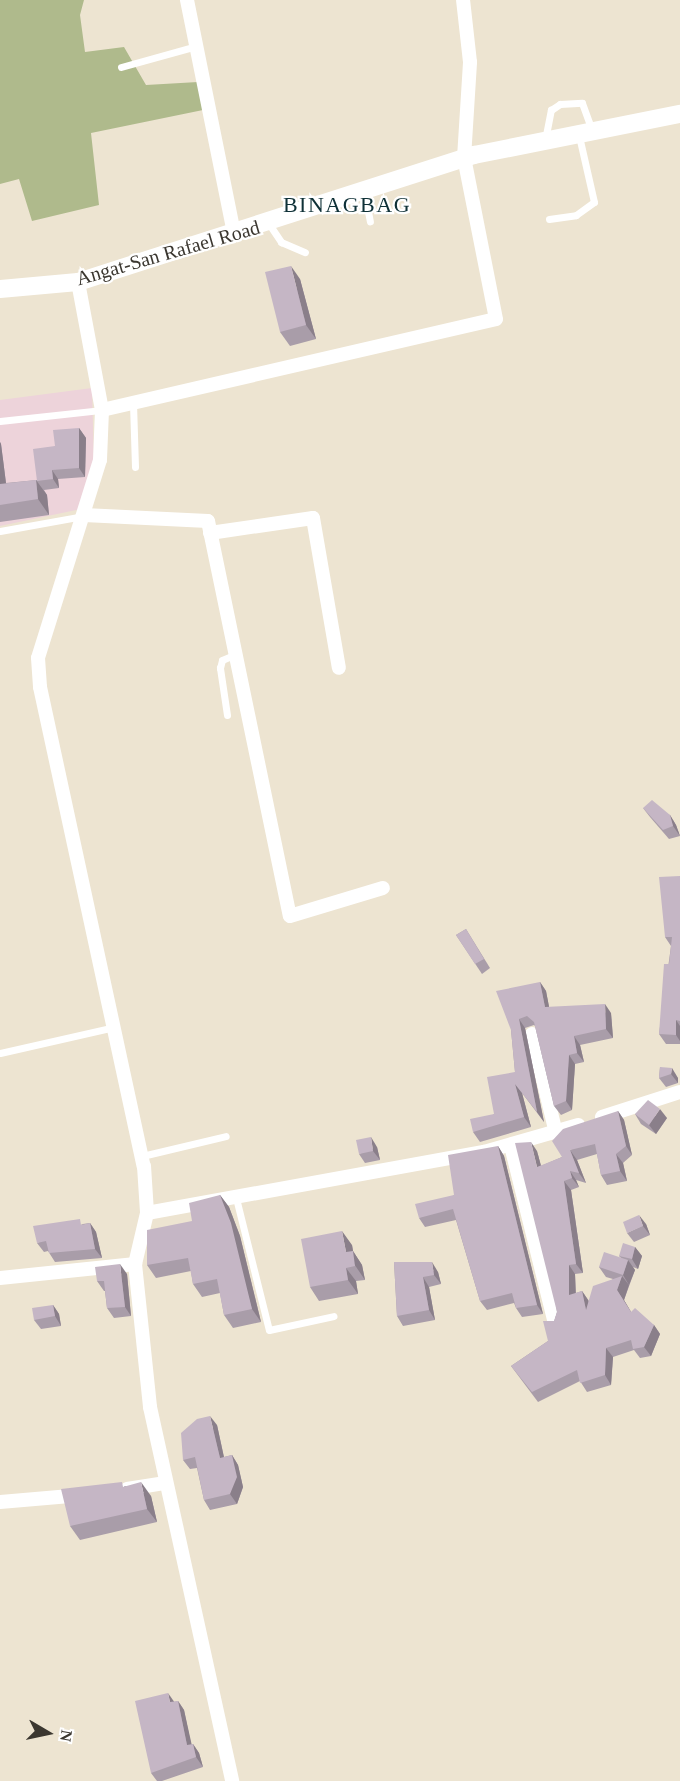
<!DOCTYPE html>
<style>
body{margin:0}
#map{position:relative;width:680px;height:1781px;overflow:hidden;background:#ede4d1;font-family:Georgia,serif}
div>[style]{position:absolute}
.education>*{inset:0;background:#edd3da}
.green>*{inset:0;background:#afba8c}
.service>*{height:7px;margin:-3.5px;padding:0 3.5px;transform-origin:3.5px;border-radius:3.5px;background:#fff}
.minor>*{height:14px;margin:-7px;padding:0 7px;transform-origin:7px;border-radius:7px;background:#fff}
.secondary>*{height:18px;margin:-9px;padding:0 9px;transform-origin:9px;border-radius:9px;background:#fff}
.wall>*{inset:0;background:#a99da9}
.shaded-wall>*{inset:0;background:#8a7f8a}
.building>*{inset:0;background:#c5b6c5}
span{translate:-50% -50%;white-space:nowrap;text-align:center;line-height:1.15;-webkit-text-stroke:4.5px #fff;paint-order:stroke}
.street-label{font-size:20px;color:#3b3730}
.quarter-label{font-size:22px;color:#0f3137;letter-spacing:1.5px}
.north{position:absolute;left:18px;top:1703px;width:60px;height:60px;-webkit-text-stroke:4px #fff;paint-order:stroke;rotate:99deg;font-size:16px;font-weight:700;line-height:24px;text-align:center;color:#3b3730}
.north::after{content:'';display:block;margin:auto;width:21px;height:27px;background:#3b3730;clip-path:polygon(50% 0,100% 100%,50% 72%,0 100%)}
</style>
<div id="map">
<div class="education">
<div style="clip-path:polygon(92px 388px,94px 465px,81px 509px,0 526px,0 400px)"></div>
</div>
<div class="green">
<div style="clip-path:polygon(0 0,84px 0,80px 15px,85px 52px,124px 47px,146px 85px,198px 82px,203px 110px,91px 133px,99px 205px,32px 221px,19px 179px,0 184px)"></div>
</div>
<div class="service">
<div style="left:121px;top:67px;width:78px;rotate:-15.6deg"></div>
<div style="left:545px;top:140px;width:31px;rotate:-79deg"></div>
<div style="left:551px;top:110px;width:11px;rotate:-34deg"></div>
<div style="left:560px;top:104px;width:22px;rotate:-3deg"></div>
<div style="left:582px;top:103px;width:29px;rotate:70deg"></div>
<div style="left:364px;top:191px;width:31px;rotate:79deg"></div>
<div style="left:549px;top:219px;width:27px;rotate:-8deg"></div>
<div style="left:576px;top:215px;width:22px;rotate:-36deg"></div>
<div style="left:594px;top:202px;width:68px;rotate:-102.8deg"></div>
<div style="left:269px;top:224px;width:22px;rotate:56deg"></div>
<div style="left:281px;top:242px;width:26px;rotate:23deg"></div>
<div style="left:133px;top:403px;width:64px;rotate:88.2deg"></div>
<div style="left:0;top:421px;width:103px;rotate:-6.2deg"></div>
<div style="left:0;top:531px;width:84px;rotate:-10.2deg"></div>
<div style="left:227px;top:715px;width:48px;rotate:-98.5deg"></div>
<div style="left:220px;top:668px;width:8px;rotate:-76deg"></div>
<div style="left:222px;top:660px;width:15px;rotate:-23deg"></div>
<div style="left:0;top:1053px;width:117px;rotate:-12.8deg"></div>
<div style="left:142px;top:1156px;width:86px;rotate:-13.4deg"></div>
<div style="left:236px;top:1198px;width:136px;rotate:76deg"></div>
<div style="left:269px;top:1330px;width:66px;rotate:-12.2deg"></div>
</div>
<div class="minor">
<div style="left:187px;top:0;width:239px;rotate:78.6deg"></div>
<div style="left:78px;top:282px;width:130px;rotate:79.4deg"></div>
<div style="left:102px;top:410px;width:50px;rotate:92.3deg"></div>
<div style="left:100px;top:460px;width:207px;rotate:107.4deg"></div>
<div style="left:38px;top:658px;width:29px;rotate:86deg"></div>
<div style="left:40px;top:687px;width:490px;rotate:77.8deg"></div>
<div style="left:144px;top:1166px;width:47px;rotate:86.3deg"></div>
<div style="left:147px;top:1213px;width:52px;rotate:103.2deg"></div>
<div style="left:135px;top:1264px;width:144px;rotate:84deg"></div>
<div style="left:150px;top:1407px;width:383px;rotate:77.6deg"></div>
<div style="left:102px;top:410px;width:404px;rotate:-13deg"></div>
<div style="left:496px;top:319px;width:164px;rotate:-101.2deg"></div>
<div style="left:464px;top:158px;width:96px;rotate:-86.4deg"></div>
<div style="left:470px;top:62px;width:62px;rotate:-96.4deg"></div>
<div style="left:84px;top:515px;width:124px;rotate:2.8deg"></div>
<div style="left:208px;top:521px;width:403px;rotate:78.3deg"></div>
<div style="left:290px;top:916px;width:97px;rotate:-16.8deg"></div>
<div style="left:210px;top:533px;width:104px;rotate:-8.3deg"></div>
<div style="left:313px;top:518px;width:152px;rotate:80.2deg"></div>
<div style="left:532px;top:1034px;width:102px;rotate:76.4deg"></div>
<div style="left:602px;top:1117px;width:82px;rotate:-17.8deg"></div>
<div style="left:511px;top:1146px;width:183px;rotate:76.1deg"></div>
<div style="left:147px;top:1213px;width:342px;rotate:-10.3deg"></div>
<div style="left:484px;top:1152px;width:98px;rotate:-16deg"></div>
<div style="left:0;top:1278px;width:136px;rotate:-5.9deg"></div>
<div style="left:127px;top:1489px;width:39px;rotate:-9deg"></div>
<div style="left:0;top:1502px;width:82px;rotate:-4.9deg"></div>
</div>
<div class="secondary">
<div style="left:0;top:289px;width:78px;rotate:-5.1deg"></div>
<div style="left:78px;top:282px;width:416px;rotate:-17.8deg"></div>
<div style="left:474px;top:155px;width:210px;rotate:-11.3deg"></div>
</div>
<div class="wall">
<div style="clip-path:polygon(300px 279px,316px 339px,290px 346px,280px 332px)"></div>
<div style="clip-path:polygon(79px 428px,86px 438px,85px 477px,58px 479px,59px 488px,44px 490px,47px 495px,49px 515px,0 522px,0 442px,1px 444px,6px 483px,37px 480px,55px 446px)"></div>
<div style="clip-path:polygon(643px 808px,670px 815px,676px 825px,680px 836px,669px 839px,650px 817px)"></div>
<div style="clip-path:polygon(680px 876px,680px 1044px,666px 1044px,659px 1034px,671px 946px,665px 937px)"></div>
<div style="clip-path:polygon(466px 929px,490px 968px,482px 974px,456px 935px)"></div>
<div style="clip-path:polygon(540px 982px,546px 991px,549px 1007px,611px 1013px,613px 1038px,580px 1045px,584px 1062px,575px 1064px,572px 1110px,561px 1115px,554px 1106px,535px 1026px,534px 1025px,525px 1028px,544px 1122px,522px 1093px,531px 1127px,480px 1142px,473px 1132px,494px 1114px,515px 1072px,511px 1030px)"></div>
<div style="clip-path:polygon(660px 1067px,678px 1078px,678px 1083px,666px 1087px,659px 1078px)"></div>
<div style="clip-path:polygon(618px 1111px,624px 1120px,632px 1155px,623px 1163px,627px 1181px,607px 1185px,601px 1175px,597px 1154px,577px 1160px,586px 1183px,576px 1180px,579px 1187px,571px 1190px,583px 1273px,575px 1274px,576px 1293px,582px 1291px,589px 1301px,613px 1279px,606px 1277px,599px 1267px,621px 1258px,619px 1256px,635px 1247px,642px 1256px,638px 1269px,633px 1267px,635px 1270px,624px 1300px,631px 1312px,654px 1325px,660px 1334px,651px 1356px,640px 1358px,634px 1350px,613px 1357px,611px 1385px,587px 1392px,580px 1381px,538px 1402px,511px 1366px,548px 1341px,557px 1312px,537px 1151px,541px 1166px,562px 1157px)"></div>
<div style="clip-path:polygon(635px 1114px,667px 1118px,656px 1134px,641px 1124px)"></div>
<div style="clip-path:polygon(498px 1146px,504px 1156px,543px 1314px,522px 1317px,516px 1308px,514px 1303px,487px 1310px,480px 1301px,456px 1220px,425px 1227px,419px 1218px,454px 1195px)"></div>
<div style="clip-path:polygon(377px 1147px,380px 1160px,365px 1163px,359px 1154px)"></div>
<div style="clip-path:polygon(220px 1195px,229px 1207px,240px 1236px,261px 1322px,233px 1328px,224px 1315px,220px 1293px,202px 1297px,193px 1284px,191px 1271px,156px 1278px,147px 1265px)"></div>
<div style="clip-path:polygon(90px 1223px,96px 1232px,102px 1258px,55px 1262px,48px 1251px,44px 1252px,37px 1243px,83px 1224px)"></div>
<div style="clip-path:polygon(646px 1224px,650px 1235px,634px 1242px,627px 1233px)"></div>
<div style="clip-path:polygon(352px 1245px,353px 1251px,362px 1265px,365px 1280px,356px 1281px,358px 1294px,319px 1301px,310px 1287px)"></div>
<div style="clip-path:polygon(394px 1262px,438px 1272px,441px 1284px,429px 1287px,435px 1320px,403px 1326px,397px 1316px)"></div>
<div style="clip-path:polygon(127px 1274px,131px 1316px,114px 1318px,107px 1308px,105px 1291px,104px 1291px,97px 1281px)"></div>
<div style="clip-path:polygon(53px 1305px,59px 1314px,61px 1326px,41px 1329px,34px 1320px)"></div>
<div style="clip-path:polygon(217px 1425px,224px 1457px,232px 1455px,238px 1465px,243px 1487px,237px 1504px,210px 1510px,204px 1500px,197px 1468px,190px 1469px,183px 1460px)"></div>
<div style="clip-path:polygon(125px 1486px,151px 1496px,157px 1522px,80px 1540px,70px 1526px)"></div>
<div style="clip-path:polygon(178px 1701px,184px 1710px,191px 1744px,193px 1744px,199px 1753px,203px 1767px,162px 1781px,157px 1781px,151px 1773px,174px 1702px)"></div>
</div>
<div class="shaded-wall">
<div style="clip-path:polygon(291px 266px,300px 279px,316px 339px,306px 325px)"></div>
<div style="clip-path:polygon(79px 428px,86px 438px,85px 477px,79px 468px)"></div>
<div style="clip-path:polygon(0 442px,1px 444px,8px 499px,0 488px)"></div>
<div style="clip-path:polygon(52px 470px,58px 479px,59px 488px,53px 479px)"></div>
<div style="clip-path:polygon(36px 480px,47px 495px,49px 515px,38px 499px)"></div>
<div style="clip-path:polygon(670px 815px,676px 825px,680px 836px,673px 826px)"></div>
<div style="clip-path:polygon(540px 982px,546px 991px,551px 1017px,545px 1007px)"></div>
<div style="clip-path:polygon(605px 1004px,611px 1013px,613px 1038px,606px 1029px)"></div>
<div style="clip-path:polygon(519px 1019px,525px 1028px,544px 1122px,537px 1112px)"></div>
<div style="clip-path:polygon(676px 1020px,680px 1026px,680px 1041px,676px 1035px)"></div>
<div style="clip-path:polygon(574px 1036px,580px 1045px,584px 1062px,577px 1053px)"></div>
<div style="clip-path:polygon(569px 1055px,575px 1064px,572px 1110px,566px 1101px)"></div>
<div style="clip-path:polygon(672px 1068px,678px 1078px,678px 1083px,671px 1074px)"></div>
<div style="clip-path:polygon(515px 1084px,522px 1093px,531px 1127px,524px 1117px)"></div>
<div style="clip-path:polygon(660px 1109px,667px 1118px,656px 1134px,649px 1125px)"></div>
<div style="clip-path:polygon(618px 1111px,624px 1120px,632px 1155px,626px 1146px)"></div>
<div style="clip-path:polygon(371px 1137px,377px 1147px,380px 1160px,373px 1151px)"></div>
<div style="clip-path:polygon(531px 1142px,537px 1151px,544px 1177px,537px 1167px)"></div>
<div style="clip-path:polygon(498px 1146px,504px 1156px,543px 1314px,537px 1305px)"></div>
<div style="clip-path:polygon(570px 1150px,577px 1160px,586px 1183px,579px 1173px)"></div>
<div style="clip-path:polygon(616px 1154px,623px 1163px,627px 1181px,620px 1171px)"></div>
<div style="clip-path:polygon(570px 1171px,576px 1180px,579px 1187px,572px 1178px)"></div>
<div style="clip-path:polygon(564px 1181px,571px 1190px,583px 1273px,576px 1264px)"></div>
<div style="clip-path:polygon(220px 1195px,229px 1207px,240px 1236px,261px 1322px,252px 1309px)"></div>
<div style="clip-path:polygon(639px 1215px,646px 1224px,650px 1235px,643px 1226px)"></div>
<div style="clip-path:polygon(90px 1223px,96px 1232px,102px 1258px,95px 1249px)"></div>
<div style="clip-path:polygon(342px 1231px,352px 1245px,353px 1251px,362px 1265px,365px 1280px,346px 1252px)"></div>
<div style="clip-path:polygon(635px 1247px,642px 1256px,638px 1269px,632px 1259px)"></div>
<div style="clip-path:polygon(628px 1260px,635px 1270px,629px 1285px,623px 1275px)"></div>
<div style="clip-path:polygon(432px 1262px,438px 1272px,441px 1284px,434px 1275px)"></div>
<div style="clip-path:polygon(120px 1264px,127px 1274px,131px 1316px,125px 1307px)"></div>
<div style="clip-path:polygon(569px 1265px,575px 1274px,576px 1305px,569px 1295px)"></div>
<div style="clip-path:polygon(346px 1268px,356px 1281px,358px 1294px,348px 1280px)"></div>
<div style="clip-path:polygon(622px 1276px,629px 1285px,624px 1300px,637px 1322px,617px 1290px)"></div>
<div style="clip-path:polygon(423px 1277px,429px 1287px,435px 1320px,429px 1310px)"></div>
<div style="clip-path:polygon(582px 1291px,588px 1300px,593px 1319px,586px 1310px)"></div>
<div style="clip-path:polygon(53px 1305px,59px 1314px,61px 1326px,55px 1316px)"></div>
<div style="clip-path:polygon(654px 1325px,660px 1334px,651px 1356px,644px 1347px)"></div>
<div style="clip-path:polygon(606px 1348px,613px 1357px,611px 1385px,605px 1375px)"></div>
<div style="clip-path:polygon(210px 1416px,217px 1425px,226px 1467px,220px 1458px)"></div>
<div style="clip-path:polygon(232px 1455px,238px 1465px,243px 1487px,237px 1504px,230px 1494px)"></div>
<div style="clip-path:polygon(141px 1482px,151px 1496px,157px 1522px,147px 1509px)"></div>
<div style="clip-path:polygon(168px 1693px,175px 1703px,170px 1702px)"></div>
<div style="clip-path:polygon(178px 1701px,184px 1710px,194px 1755px,187px 1745px)"></div>
<div style="clip-path:polygon(193px 1744px,199px 1753px,203px 1767px,196px 1757px)"></div>
</div>
<div class="building">
<div style="clip-path:polygon(291px 266px,306px 325px,280px 332px,265px 272px)"></div>
<div style="clip-path:polygon(79px 428px,79px 468px,52px 470px,53px 479px,37px 481px,33px 449px,55px 446px,53px 430px)"></div>
<div style="clip-path:polygon(36px 480px,38px 499px,0 505px,0 484px)"></div>
<div style="clip-path:polygon(652px 800px,670px 815px,673px 826px,663px 830px,643px 808px)"></div>
<div style="clip-path:polygon(680px 876px,680px 1021px,676px 1020px,676px 1035px,659px 1034px,664px 964px,669px 964px,672px 937px,665px 937px,659px 877px)"></div>
<div style="clip-path:polygon(466px 929px,484px 959px,475px 964px,456px 935px)"></div>
<div style="clip-path:polygon(540px 982px,545px 1007px,605px 1004px,606px 1029px,574px 1036px,577px 1053px,569px 1055px,566px 1101px,554px 1106px,534px 1022px,527px 1016px,519px 1019px,537px 1112px,515px 1084px,524px 1117px,473px 1132px,470px 1119px,494px 1114px,487px 1077px,515px 1072px,511px 1030px,496px 991px)"></div>
<div style="clip-path:polygon(660px 1067px,672px 1068px,671px 1074px,659px 1078px)"></div>
<div style="clip-path:polygon(648px 1100px,660px 1109px,649px 1125px,635px 1114px)"></div>
<div style="clip-path:polygon(618px 1111px,626px 1146px,616px 1154px,620px 1171px,601px 1175px,595px 1144px,570px 1150px,579px 1173px,570px 1171px,572px 1178px,564px 1181px,576px 1264px,569px 1265px,569px 1295px,582px 1291px,586px 1310px,593px 1286px,622px 1276px,617px 1290px,631px 1312px,635px 1308px,654px 1325px,644px 1347px,633px 1349px,631px 1340px,606px 1348px,605px 1375px,580px 1383px,577px 1370px,532px 1392px,511px 1366px,548px 1341px,543px 1321px,554px 1321px,557px 1312px,515px 1143px,531px 1142px,537px 1167px,562px 1157px,552px 1141px,563px 1129px)"></div>
<div style="clip-path:polygon(371px 1137px,373px 1151px,359px 1154px,356px 1140px)"></div>
<div style="clip-path:polygon(498px 1146px,537px 1305px,516px 1308px,512px 1293px,480px 1301px,453px 1209px,419px 1218px,415px 1204px,454px 1195px,448px 1155px)"></div>
<div style="clip-path:polygon(220px 1195px,231px 1223px,252px 1309px,224px 1315px,217px 1279px,193px 1284px,188px 1258px,147px 1265px,147px 1230px,192px 1221px,189px 1203px)"></div>
<div style="clip-path:polygon(639px 1215px,643px 1226px,627px 1233px,623px 1222px)"></div>
<div style="clip-path:polygon(80px 1219px,81px 1225px,90px 1223px,95px 1249px,49px 1253px,46px 1241px,37px 1243px,33px 1226px)"></div>
<div style="clip-path:polygon(342px 1231px,346px 1252px,353px 1251px,355px 1266px,346px 1268px,348px 1280px,310px 1287px,301px 1239px)"></div>
<div style="clip-path:polygon(623px 1243px,635px 1247px,632px 1259px,619px 1256px)"></div>
<div style="clip-path:polygon(604px 1252px,628px 1260px,623px 1275px,599px 1267px)"></div>
<div style="clip-path:polygon(394px 1262px,432px 1262px,434px 1275px,423px 1277px,429px 1310px,397px 1316px)"></div>
<div style="clip-path:polygon(120px 1264px,125px 1307px,107px 1308px,104px 1281px,97px 1281px,95px 1267px)"></div>
<div style="clip-path:polygon(53px 1305px,55px 1316px,34px 1320px,32px 1308px)"></div>
<div style="clip-path:polygon(210px 1416px,220px 1458px,232px 1455px,237px 1477px,230px 1494px,204px 1500px,195px 1457px,183px 1460px,181px 1433px,197px 1419px)"></div>
<div style="clip-path:polygon(122px 1482px,123px 1487px,141px 1482px,147px 1509px,70px 1526px,61px 1489px)"></div>
<div style="clip-path:polygon(168px 1693px,170px 1702px,178px 1701px,187px 1745px,193px 1744px,196px 1757px,151px 1773px,135px 1701px)"></div>
</div>
<div class="street-label">
<span style="left:168px;top:253px;rotate:-16deg">Angat-San Rafael Road</span>
</div>
<div class="quarter-label">
<span style="left:347px;top:205px">BINAGBAG</span>
</div>
<div class="north">N</div>
</div>
